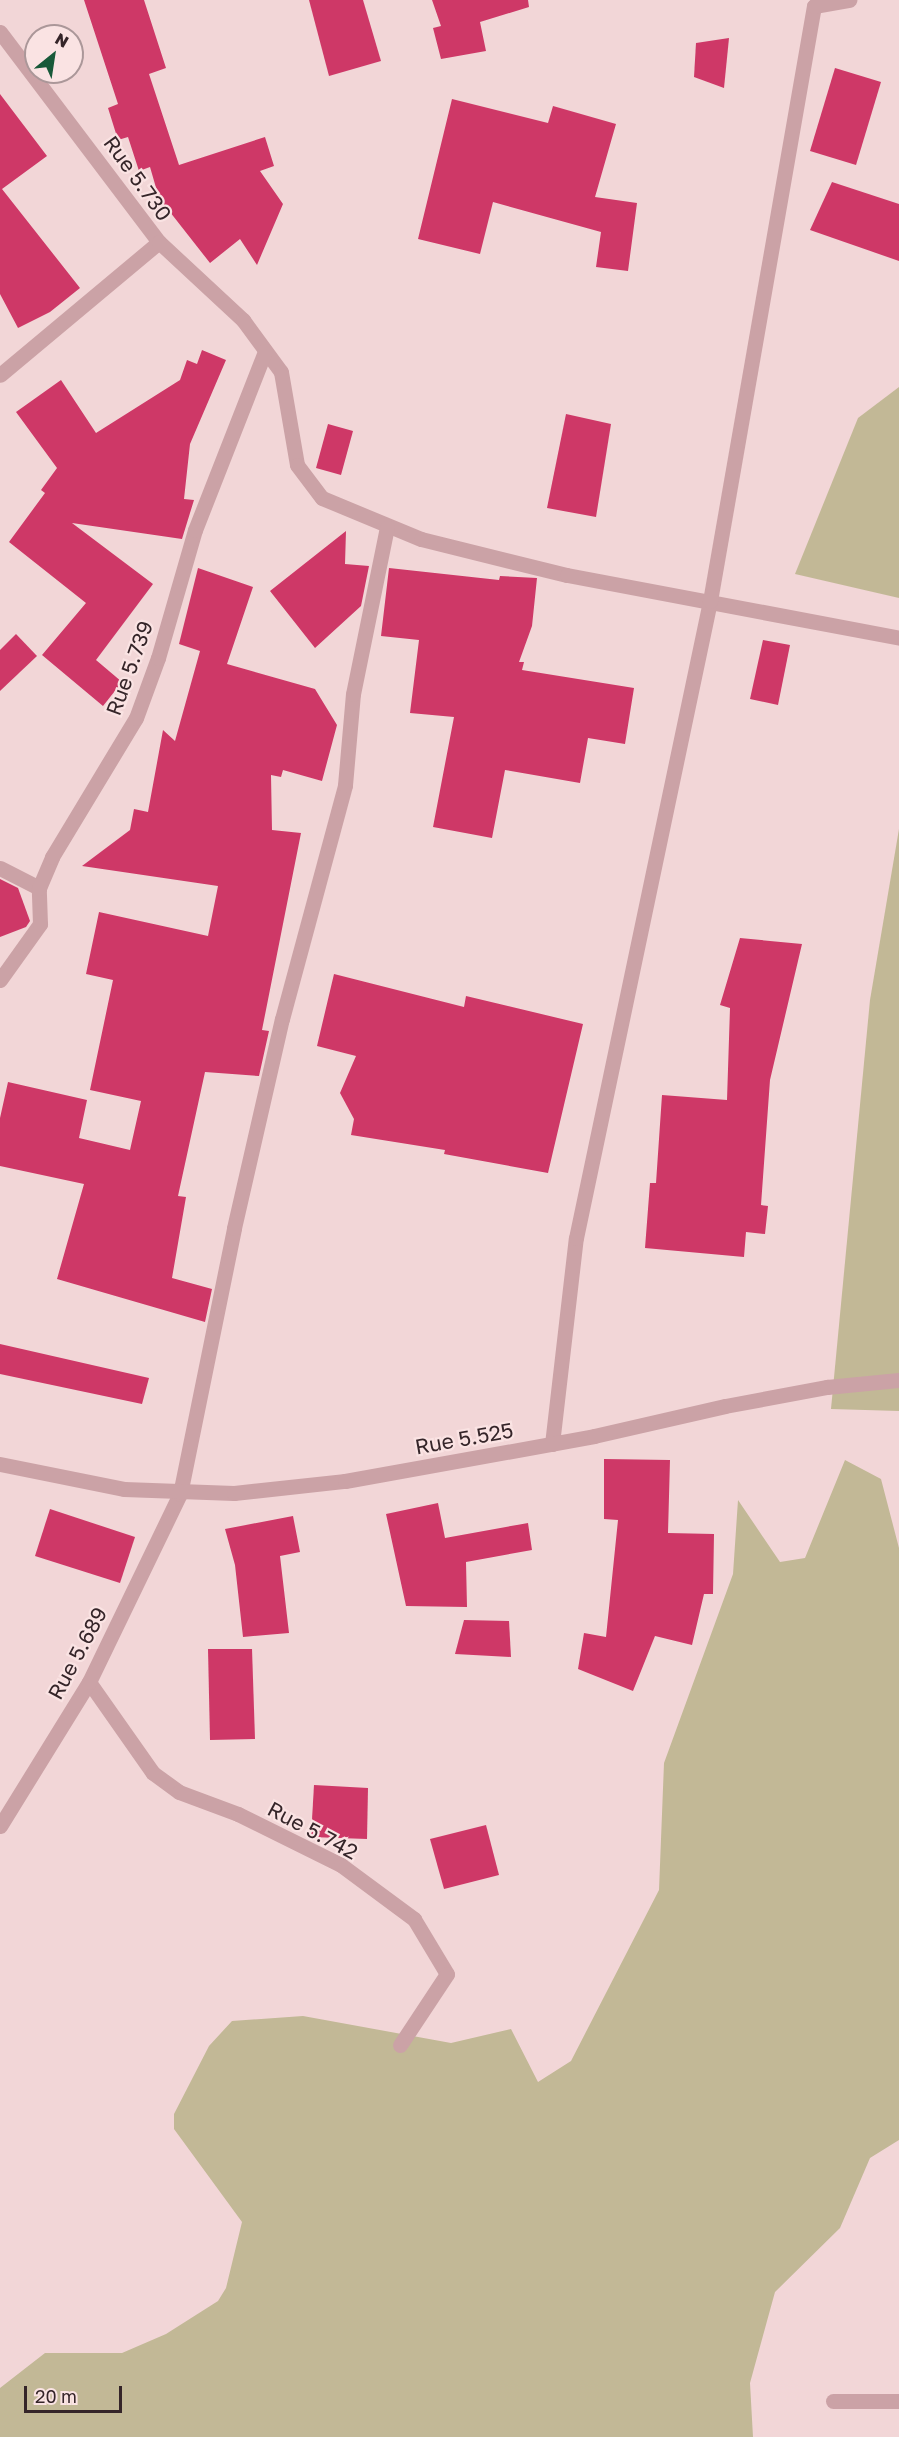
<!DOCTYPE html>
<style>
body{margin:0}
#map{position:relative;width:899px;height:2437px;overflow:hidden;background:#f2d6d7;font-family:"Golos Text",sans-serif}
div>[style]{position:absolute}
.green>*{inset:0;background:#c2b896}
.building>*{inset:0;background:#ce3867}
.minor>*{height:15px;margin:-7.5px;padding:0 7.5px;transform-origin:7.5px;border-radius:7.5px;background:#cba2a6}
.tertiary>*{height:15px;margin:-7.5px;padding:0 7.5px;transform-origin:7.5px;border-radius:7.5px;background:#cba2a6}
span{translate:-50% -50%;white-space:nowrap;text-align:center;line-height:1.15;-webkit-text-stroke:4.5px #fae3e3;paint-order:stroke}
.street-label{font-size:21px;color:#352529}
.north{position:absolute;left:24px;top:24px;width:60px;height:60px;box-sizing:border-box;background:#fae3e3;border:2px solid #ab9799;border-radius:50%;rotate:30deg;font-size:16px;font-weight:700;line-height:24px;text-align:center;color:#352529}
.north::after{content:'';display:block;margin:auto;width:21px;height:27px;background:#185939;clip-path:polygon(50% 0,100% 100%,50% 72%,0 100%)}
.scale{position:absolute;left:24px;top:2386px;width:98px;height:27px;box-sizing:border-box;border:3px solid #352529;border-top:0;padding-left:8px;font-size:18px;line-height:21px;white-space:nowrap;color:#352529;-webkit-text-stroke:4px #fae3e3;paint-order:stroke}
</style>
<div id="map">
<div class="green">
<div style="clip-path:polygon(899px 387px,899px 598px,795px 574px,858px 418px)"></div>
<div style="clip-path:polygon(899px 829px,899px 1411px,831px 1409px,870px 1000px)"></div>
<div style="clip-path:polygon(845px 1460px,881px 1479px,899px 1548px,899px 2140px,870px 2158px,840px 2228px,775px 2292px,750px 2383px,753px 2437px,0 2437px,0 2388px,45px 2353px,122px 2353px,166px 2334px,218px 2301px,226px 2288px,242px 2222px,174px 2129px,174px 2114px,209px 2046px,232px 2021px,303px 2016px,451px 2043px,511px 2029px,538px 2082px,571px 2061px,659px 1890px,664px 1763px,733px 1574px,738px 1500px,780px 1562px,805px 1558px)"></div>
</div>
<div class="building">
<div style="clip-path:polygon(84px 0,144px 0,166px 68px,149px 74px,179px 165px,265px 137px,274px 166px,260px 171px,283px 204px,257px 265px,240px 239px,210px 263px,159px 198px,150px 167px,139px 171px,128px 137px,118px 140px,108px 108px,118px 104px)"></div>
<div style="clip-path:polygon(309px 0,363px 0,381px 61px,329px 76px)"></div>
<div style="clip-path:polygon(432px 0,528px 0,529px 7px,480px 22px,486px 51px,441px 59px,433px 28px,441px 26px)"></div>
<div style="clip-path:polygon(729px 38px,724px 88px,694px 77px,696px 43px)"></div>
<div style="clip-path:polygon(835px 68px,881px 82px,856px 165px,810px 151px)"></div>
<div style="clip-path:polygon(0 94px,47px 156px,2px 189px,80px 288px,50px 312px,18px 328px,0 294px)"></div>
<div style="clip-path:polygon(452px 99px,548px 123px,553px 106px,616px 124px,595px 197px,637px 203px,628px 271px,596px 267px,601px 232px,493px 202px,480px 254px,418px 239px)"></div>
<div style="clip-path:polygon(832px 182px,899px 204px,899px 261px,810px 230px)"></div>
<div style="clip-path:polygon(202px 350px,226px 360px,190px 444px,184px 499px,194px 500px,182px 539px,72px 523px,153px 584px,96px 660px,122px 682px,103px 706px,42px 655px,86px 603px,9px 542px,45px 493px,41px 490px,57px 468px,16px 412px,61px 380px,96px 433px,180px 380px,187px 360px,197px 364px)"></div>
<div style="clip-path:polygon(566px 414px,611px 424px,596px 517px,547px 508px)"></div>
<div style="clip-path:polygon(328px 424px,353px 431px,341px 475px,316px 468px)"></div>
<div style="clip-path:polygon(346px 531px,345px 564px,369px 566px,361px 606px,315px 648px,270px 591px)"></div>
<div style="clip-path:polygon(198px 568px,253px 587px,227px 664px,315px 689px,337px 725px,322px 781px,283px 770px,281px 777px,271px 775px,272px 830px,301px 833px,262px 1030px,269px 1031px,259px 1076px,205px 1072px,178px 1196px,186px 1197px,172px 1278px,212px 1289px,205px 1322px,57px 1279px,84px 1184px,0 1166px,0 1118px,8px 1082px,87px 1100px,79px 1138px,130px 1150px,141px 1101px,90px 1090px,113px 980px,86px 974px,99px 912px,208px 936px,218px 886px,82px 866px,130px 830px,134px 809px,148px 812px,163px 730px,175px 741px,200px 651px,179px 644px)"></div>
<div style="clip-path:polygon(389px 568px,499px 580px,500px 576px,537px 578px,532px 626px,519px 662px,524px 662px,522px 670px,634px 688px,625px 744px,588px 738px,580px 783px,505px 770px,492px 838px,433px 827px,454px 717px,410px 713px,419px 640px,381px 636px)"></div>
<div style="clip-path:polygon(16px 634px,37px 656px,0 691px,0 650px)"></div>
<div style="clip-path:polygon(763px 640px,790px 645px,778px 705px,750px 699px)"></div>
<div style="clip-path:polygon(0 879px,18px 888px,30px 921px,26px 927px,0 937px)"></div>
<div style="clip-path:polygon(740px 938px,802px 944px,770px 1080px,761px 1205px,768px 1206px,765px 1234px,746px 1232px,744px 1257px,645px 1248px,650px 1183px,656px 1183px,662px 1095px,727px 1100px,730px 1008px,720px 1005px)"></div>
<div style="clip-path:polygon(334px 974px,464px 1007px,466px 996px,583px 1024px,548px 1173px,444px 1154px,445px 1150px,351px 1135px,354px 1119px,340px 1093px,356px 1056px,317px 1046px)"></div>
<div style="clip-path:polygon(0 1344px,149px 1378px,142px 1404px,0 1374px)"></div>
<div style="clip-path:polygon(604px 1459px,670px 1460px,668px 1533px,714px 1534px,713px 1594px,704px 1594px,692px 1645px,655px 1636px,633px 1691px,578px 1669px,584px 1633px,606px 1637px,618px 1520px,604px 1519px)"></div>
<div style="clip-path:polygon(438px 1503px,445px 1538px,528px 1523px,532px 1550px,466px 1562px,467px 1607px,406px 1606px,386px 1514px)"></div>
<div style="clip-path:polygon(50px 1509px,135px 1537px,120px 1583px,35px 1556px)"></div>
<div style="clip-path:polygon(293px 1516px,300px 1552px,280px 1556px,289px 1633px,243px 1637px,235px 1565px,225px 1529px)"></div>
<div style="clip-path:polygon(464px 1620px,509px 1621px,511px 1657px,455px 1654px)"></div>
<div style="clip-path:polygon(208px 1649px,252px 1649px,255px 1739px,210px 1740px)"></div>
<div style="clip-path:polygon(314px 1785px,368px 1788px,367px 1839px,311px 1837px)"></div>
<div style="clip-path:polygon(486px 1825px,499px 1875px,444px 1889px,430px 1839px)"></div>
</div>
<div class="minor">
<div style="left:0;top:32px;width:263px;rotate:52.9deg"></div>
<div style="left:159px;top:242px;width:207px;rotate:140.1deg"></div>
<div style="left:159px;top:242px;width:115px;rotate:42.9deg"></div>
<div style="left:243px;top:320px;width:64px;rotate:53.8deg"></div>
<div style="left:281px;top:372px;width:94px;rotate:80.2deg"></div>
<div style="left:297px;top:465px;width:41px;rotate:52.9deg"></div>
<div style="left:322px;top:498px;width:107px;rotate:22.5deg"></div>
<div style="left:421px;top:539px;width:150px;rotate:13.9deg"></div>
<div style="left:567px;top:575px;width:338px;rotate:10.7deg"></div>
<div style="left:0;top:868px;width:44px;rotate:27.1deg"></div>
<div style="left:0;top:980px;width:69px;rotate:-54.5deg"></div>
<div style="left:40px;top:924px;width:36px;rotate:-92deg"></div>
<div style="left:39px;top:888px;width:34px;rotate:-67deg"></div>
<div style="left:52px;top:857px;width:162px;rotate:-58.9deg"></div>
<div style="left:136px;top:718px;width:64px;rotate:-69.9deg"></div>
<div style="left:158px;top:658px;width:133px;rotate:-73.9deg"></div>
<div style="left:195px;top:530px;width:192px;rotate:-68.6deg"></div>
<div style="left:552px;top:1444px;width:207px;rotate:-83.4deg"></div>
<div style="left:576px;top:1238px;width:651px;rotate:-78.12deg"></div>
<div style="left:710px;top:601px;width:604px;rotate:-80.09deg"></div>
<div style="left:814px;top:6px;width:36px;rotate:-10deg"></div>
<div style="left:89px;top:1682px;width:111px;rotate:54.9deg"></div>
<div style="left:153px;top:1773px;width:32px;rotate:36deg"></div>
<div style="left:179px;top:1792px;width:63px;rotate:20.4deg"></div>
<div style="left:238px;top:1814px;width:115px;rotate:26.3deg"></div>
<div style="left:341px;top:1865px;width:91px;rotate:36.5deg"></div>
<div style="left:414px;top:1919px;width:64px;rotate:59deg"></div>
<div style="left:447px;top:1974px;width:85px;rotate:123.5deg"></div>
<div style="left:0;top:1826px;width:169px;rotate:-58.3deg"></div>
<div style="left:89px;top:1682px;width:209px;rotate:-64.2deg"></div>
<div style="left:180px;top:1494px;width:271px;rotate:-78.5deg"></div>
<div style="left:234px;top:1228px;width:214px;rotate:-77.1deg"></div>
<div style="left:282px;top:1019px;width:242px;rotate:-74.9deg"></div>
<div style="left:345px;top:785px;width:91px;rotate:-85deg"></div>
<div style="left:353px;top:694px;width:170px;rotate:-78.5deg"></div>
<div style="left:833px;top:2401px;width:66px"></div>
</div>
<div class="tertiary">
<div style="left:0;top:1464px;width:126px;rotate:11.4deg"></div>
<div style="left:124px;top:1489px;width:110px;rotate:2.1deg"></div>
<div style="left:234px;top:1493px;width:112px;rotate:-6.2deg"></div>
<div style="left:345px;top:1481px;width:253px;rotate:-10.2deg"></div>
<div style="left:594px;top:1436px;width:134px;rotate:-12.9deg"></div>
<div style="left:725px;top:1406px;width:104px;rotate:-10.6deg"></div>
<div style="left:827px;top:1387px;width:72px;rotate:-5.6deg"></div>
</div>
<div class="street-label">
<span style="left:138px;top:178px;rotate:54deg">Rue 5.730</span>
<span style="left:129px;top:668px;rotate:-70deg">Rue 5.739</span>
<span style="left:464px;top:1438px;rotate:-10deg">Rue 5.525</span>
<span style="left:77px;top:1653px;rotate:-62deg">Rue 5.689</span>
<span style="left:313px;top:1830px;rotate:28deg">Rue 5.742</span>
</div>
<div class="north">N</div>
<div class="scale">20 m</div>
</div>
